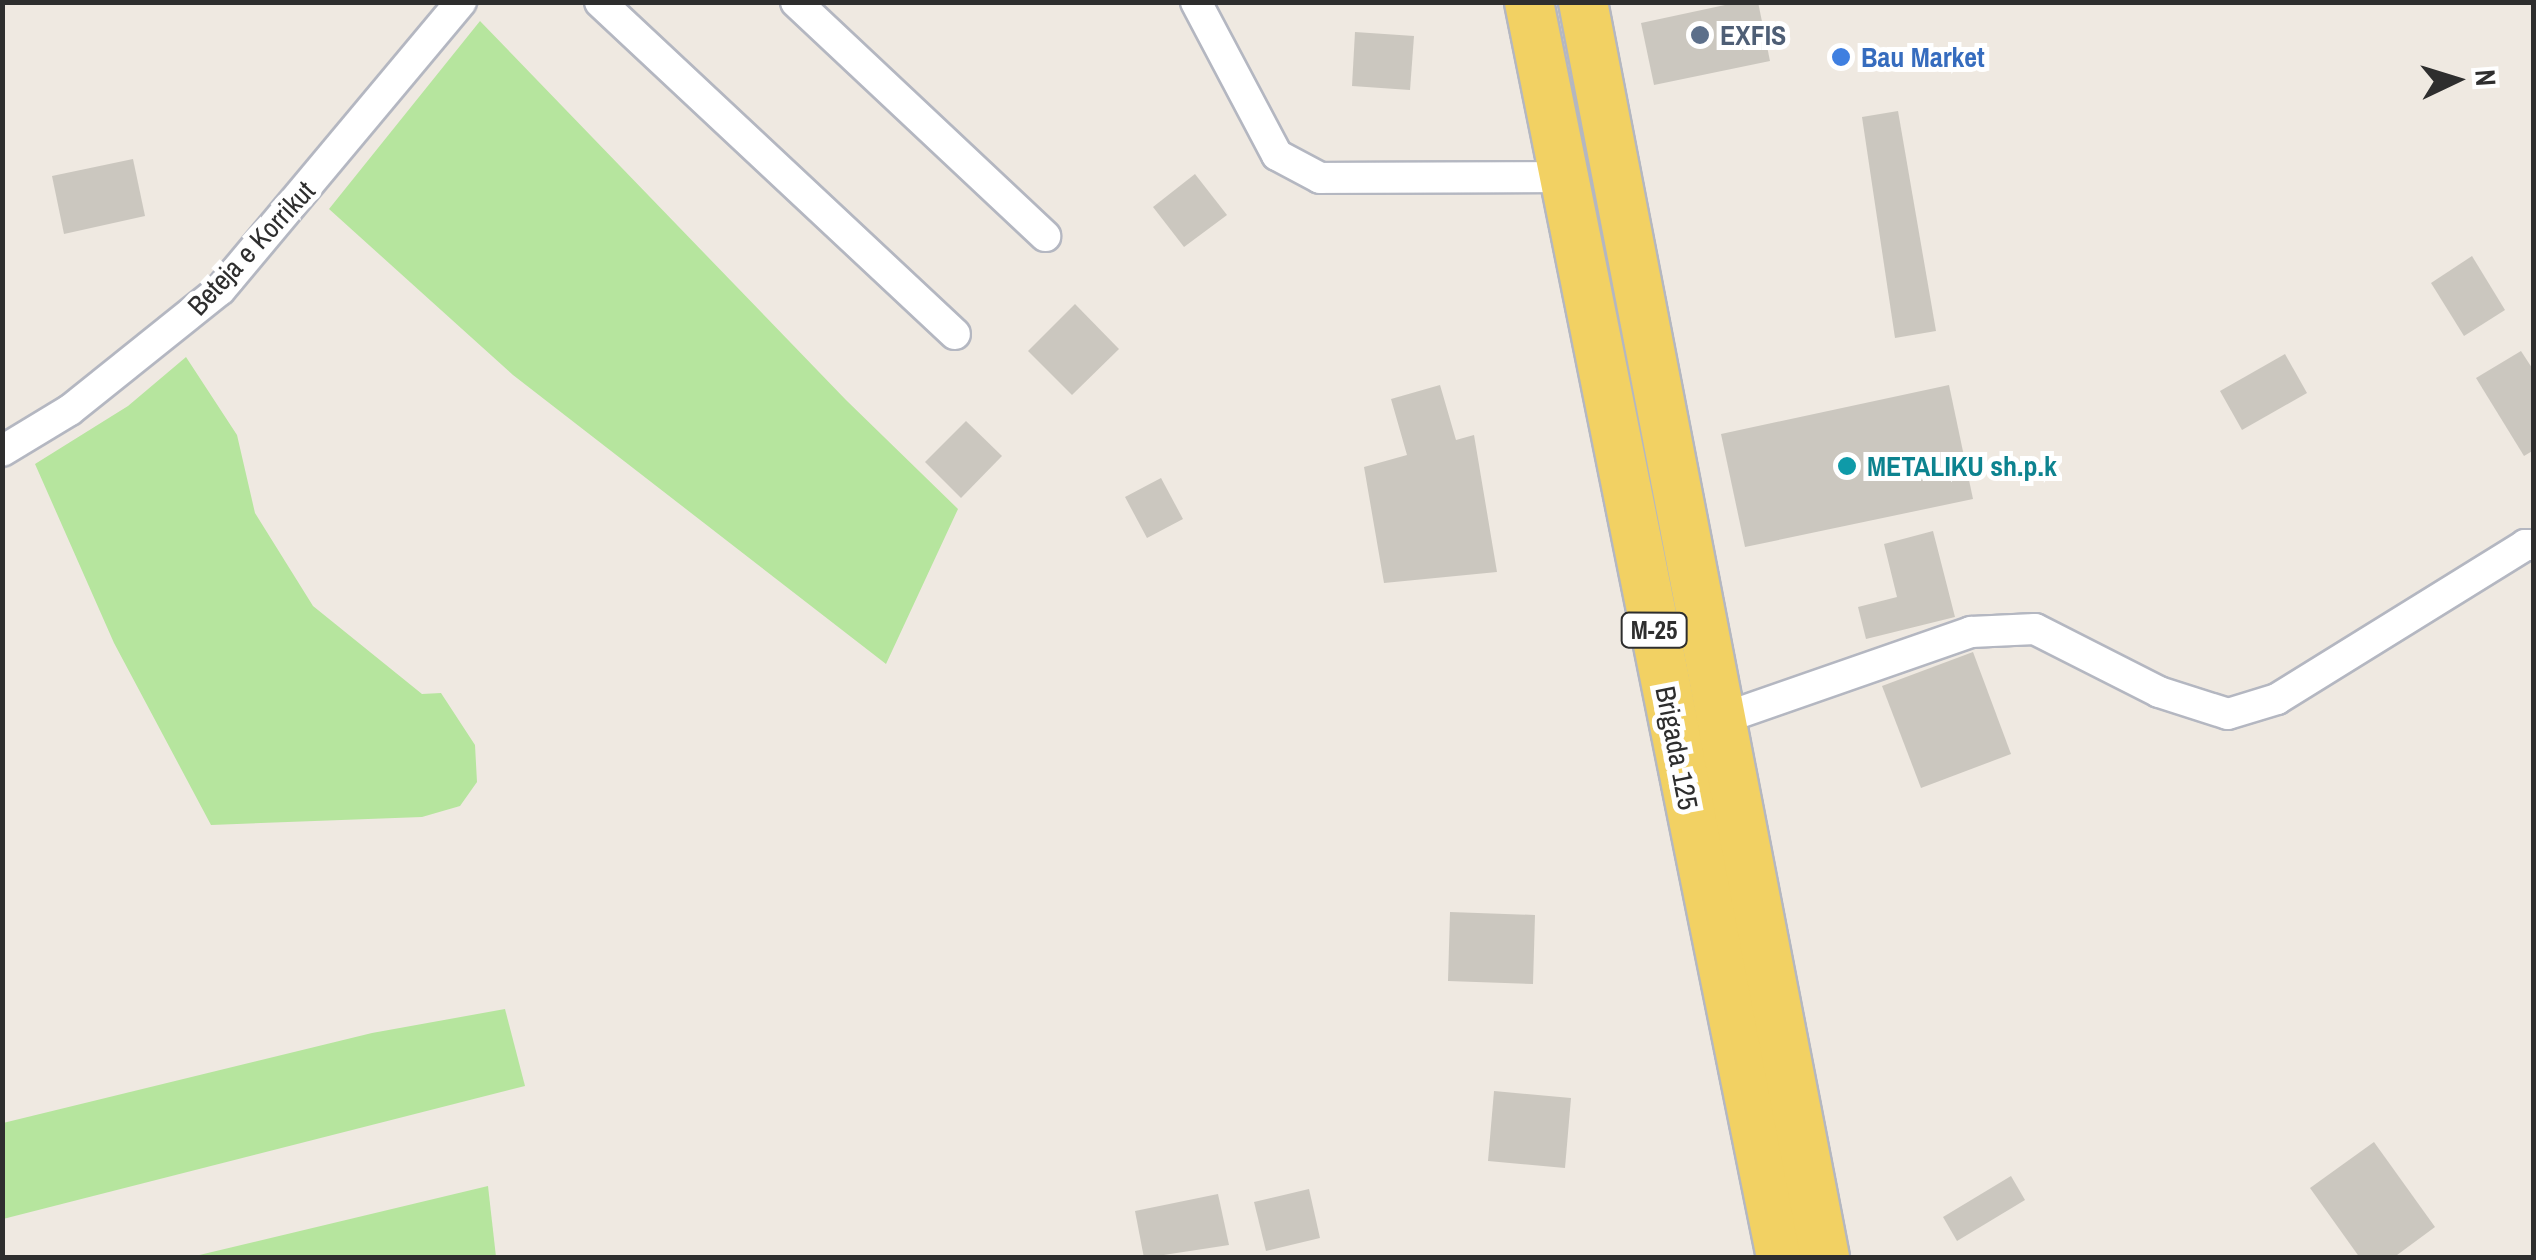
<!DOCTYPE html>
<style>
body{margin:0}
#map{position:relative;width:2536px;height:1260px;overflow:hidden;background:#efe9e1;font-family:"Archivo Narrow",sans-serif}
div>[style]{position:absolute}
.green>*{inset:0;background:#b6e59e}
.building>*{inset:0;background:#cbc7bf}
.roads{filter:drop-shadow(2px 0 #b4b7c1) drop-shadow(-2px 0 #b4b7c1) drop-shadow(0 2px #b4b7c1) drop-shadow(0 -2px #b4b7c1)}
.street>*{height:30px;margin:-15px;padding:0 15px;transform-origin:15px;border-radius:15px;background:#fff}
.primary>*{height:48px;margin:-24px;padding:0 24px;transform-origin:24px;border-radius:24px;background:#f2d163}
.dots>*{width:28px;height:28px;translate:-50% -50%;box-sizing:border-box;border:5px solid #fff;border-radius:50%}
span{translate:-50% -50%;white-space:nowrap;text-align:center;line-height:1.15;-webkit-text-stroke:10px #fff;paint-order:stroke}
.shield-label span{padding:2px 8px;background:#fff;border:2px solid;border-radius:8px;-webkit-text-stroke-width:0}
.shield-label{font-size:25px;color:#2e2e2e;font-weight:700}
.service-label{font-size:28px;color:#4e5e75;font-weight:700}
.left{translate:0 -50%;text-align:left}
.shop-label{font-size:28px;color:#366cbe;font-weight:700}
.street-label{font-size:28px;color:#2e2e2e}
.culture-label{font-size:28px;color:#0d838f;font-weight:700}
.frame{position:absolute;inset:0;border:5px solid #2e2e2e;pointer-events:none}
.north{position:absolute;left:2406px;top:30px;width:100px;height:100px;-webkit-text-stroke:8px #fff;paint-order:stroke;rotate:86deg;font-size:28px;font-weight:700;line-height:40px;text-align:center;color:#2e2e2e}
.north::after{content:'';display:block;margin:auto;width:35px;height:45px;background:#2e2e2e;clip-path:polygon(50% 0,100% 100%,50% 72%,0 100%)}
</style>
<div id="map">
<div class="green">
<div style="clip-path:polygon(480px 21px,846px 400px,958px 509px,886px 664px,513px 375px,329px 209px)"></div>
<div style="clip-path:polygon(186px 357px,237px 435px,255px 513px,313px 606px,422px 694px,441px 693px,475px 745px,477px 782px,460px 806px,422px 817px,211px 825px,114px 643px,35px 464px,128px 406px)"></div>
<div style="clip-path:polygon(505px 1009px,525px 1086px,3px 1219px,3px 1123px,372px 1033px)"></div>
<div style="clip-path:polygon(488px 1186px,496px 1257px,191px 1257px)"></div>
</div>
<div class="building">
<div style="clip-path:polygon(1739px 2px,1758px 2px,1770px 61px,1654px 85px,1641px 23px)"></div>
<div style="clip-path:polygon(1355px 32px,1414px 36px,1410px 90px,1352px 86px)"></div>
<div style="clip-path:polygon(1898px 111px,1936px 331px,1895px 338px,1862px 117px)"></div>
<div style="clip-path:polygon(133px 159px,145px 216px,64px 234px,52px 176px)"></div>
<div style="clip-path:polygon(1195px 174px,1227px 215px,1184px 247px,1153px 207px)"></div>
<div style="clip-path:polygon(2472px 256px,2505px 310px,2464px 336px,2431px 283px)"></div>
<div style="clip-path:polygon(1075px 304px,1119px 349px,1072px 395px,1028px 351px)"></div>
<div style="clip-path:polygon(2521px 351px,2534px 371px,2534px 450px,2524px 456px,2476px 378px)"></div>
<div style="clip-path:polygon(2285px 354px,2307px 393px,2242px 430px,2220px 391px)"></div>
<div style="clip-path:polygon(1440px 385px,1456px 440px,1474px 435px,1497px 572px,1384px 583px,1364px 467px,1407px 455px,1391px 399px)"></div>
<div style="clip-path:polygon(1949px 385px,1973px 499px,1745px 547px,1721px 434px)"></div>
<div style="clip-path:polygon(966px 421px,1002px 456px,961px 498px,925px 462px)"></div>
<div style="clip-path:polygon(1161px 478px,1183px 519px,1147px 538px,1125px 497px)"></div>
<div style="clip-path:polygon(1933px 531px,1955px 617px,1866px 639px,1858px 607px,1897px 597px,1884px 544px)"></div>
<div style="clip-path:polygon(1973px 652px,2011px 754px,1921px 788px,1882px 686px)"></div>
<div style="clip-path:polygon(1450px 912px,1535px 915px,1533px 984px,1448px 981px)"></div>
<div style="clip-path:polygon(1494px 1091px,1571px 1098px,1565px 1168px,1488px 1161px)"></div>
<div style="clip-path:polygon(2374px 1142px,2435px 1227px,2393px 1258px,2360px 1258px,2310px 1188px)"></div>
<div style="clip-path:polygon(2011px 1176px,2025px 1200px,1957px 1241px,1943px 1217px)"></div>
<div style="clip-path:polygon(1309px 1189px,1320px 1238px,1266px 1251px,1254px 1202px)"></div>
<div style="clip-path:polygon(1218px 1194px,1229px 1245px,1144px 1258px,1135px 1211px)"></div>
</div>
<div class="roads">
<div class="street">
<div style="left:600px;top:2px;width:486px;rotate:43.1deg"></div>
<div style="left:796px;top:2px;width:342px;rotate:43.2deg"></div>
<div style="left:1196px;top:2px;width:173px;rotate:62.1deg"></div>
<div style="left:1277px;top:155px;width:49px;rotate:28.1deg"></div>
<div style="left:1320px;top:178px;width:246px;rotate:-0.2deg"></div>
<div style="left:2px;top:451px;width:79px;rotate:-31.1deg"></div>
<div style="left:70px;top:410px;width:192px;rotate:-38.7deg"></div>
<div style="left:220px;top:290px;width:376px;rotate:-50.1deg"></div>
<div style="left:1724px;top:718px;width:262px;rotate:-19.2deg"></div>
<div style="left:1971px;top:632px;width:64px;rotate:-2.7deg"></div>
<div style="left:2035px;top:629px;width:139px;rotate:26.9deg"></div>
<div style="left:2159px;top:692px;width:72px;rotate:17.7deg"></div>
<div style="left:2228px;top:714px;width:51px;rotate:-17deg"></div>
<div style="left:2277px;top:699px;width:292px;rotate:-31.8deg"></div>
<div style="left:2525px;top:545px;width:9px"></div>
</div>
<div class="primary">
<div style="left:1529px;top:2px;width:1281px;rotate:78.65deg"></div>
<div style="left:1583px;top:2px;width:1279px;rotate:79.09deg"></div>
</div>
</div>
<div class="dots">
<div style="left:1700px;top:35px;background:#5c6f8a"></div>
<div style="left:1841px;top:57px;background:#3f7fe0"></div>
<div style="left:1847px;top:466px;background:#0f9aa8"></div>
</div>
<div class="shield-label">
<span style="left:1654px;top:630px">M-25</span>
</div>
<div class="service-label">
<span class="left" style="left:1720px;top:35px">EXFIS</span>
</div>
<div class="shop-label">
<span class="left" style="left:1861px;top:57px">Bau Market</span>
</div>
<div class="street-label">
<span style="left:251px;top:248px;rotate:-47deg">Beteja e Korrikut</span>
<span style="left:1677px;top:748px;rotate:79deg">Brigada 125</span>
</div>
<div class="culture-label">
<span class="left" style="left:1867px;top:466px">METALIKU sh.p.k</span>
</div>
<div class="frame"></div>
<div class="north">N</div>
</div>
